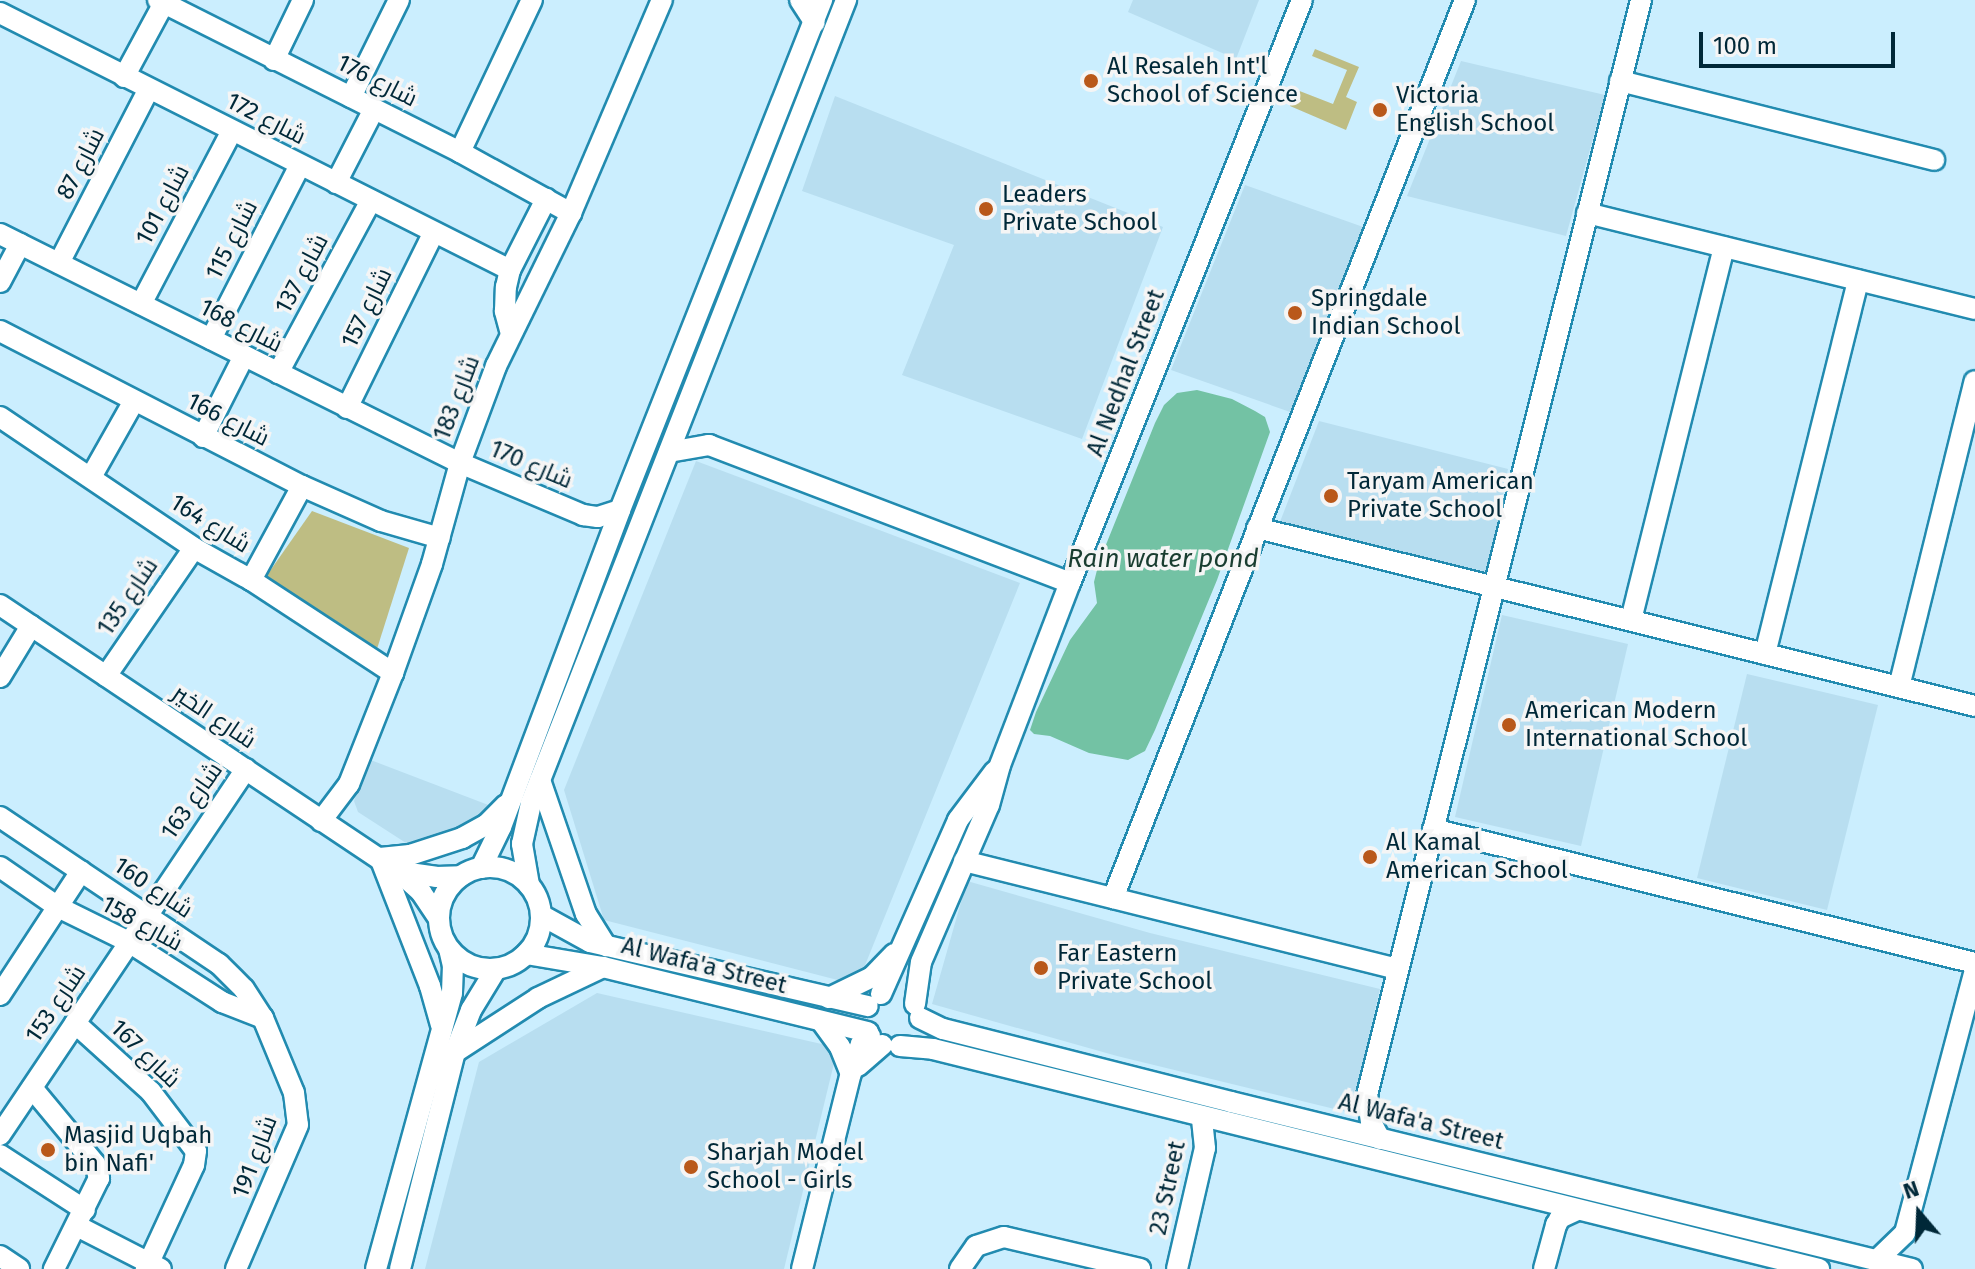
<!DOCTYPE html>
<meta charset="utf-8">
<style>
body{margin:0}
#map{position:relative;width:1975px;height:1269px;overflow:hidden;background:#cbeefe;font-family:"Fira Sans",Cairo,sans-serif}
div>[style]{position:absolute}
.built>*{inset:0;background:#b8def0}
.green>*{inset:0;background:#bebd83}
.water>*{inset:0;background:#73c2a4}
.roads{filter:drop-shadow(2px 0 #228bb0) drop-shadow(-2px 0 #228bb0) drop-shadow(0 2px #228bb0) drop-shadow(0 -2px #228bb0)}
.minor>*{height:20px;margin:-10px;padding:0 10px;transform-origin:10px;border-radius:10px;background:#fff}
.minor>.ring{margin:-10px;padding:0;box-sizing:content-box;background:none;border:20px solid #fff;border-radius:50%}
.dots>*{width:22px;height:22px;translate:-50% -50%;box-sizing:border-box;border:4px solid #f5f5f5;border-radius:50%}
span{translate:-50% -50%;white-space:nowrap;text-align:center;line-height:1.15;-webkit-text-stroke:7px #f5f5f5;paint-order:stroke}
.poi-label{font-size:24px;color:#002838}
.left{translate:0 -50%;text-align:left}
.street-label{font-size:24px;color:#002838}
.water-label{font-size:26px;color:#193d30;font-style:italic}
.north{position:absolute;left:1879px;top:1173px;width:80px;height:80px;-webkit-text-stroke:6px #f5f5f5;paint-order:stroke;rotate:341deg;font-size:22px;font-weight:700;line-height:32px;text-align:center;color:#002838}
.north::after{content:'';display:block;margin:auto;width:28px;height:36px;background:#002838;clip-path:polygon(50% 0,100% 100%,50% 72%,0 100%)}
.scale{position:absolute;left:1699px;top:32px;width:196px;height:36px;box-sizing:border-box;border:4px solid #002838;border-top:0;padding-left:10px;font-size:24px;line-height:28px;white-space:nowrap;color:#002838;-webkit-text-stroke:6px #f5f5f5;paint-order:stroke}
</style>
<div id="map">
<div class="built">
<div style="clip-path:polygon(1133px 0,1259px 0,1236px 59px,1128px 12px)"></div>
<div style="clip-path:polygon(1461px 61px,1605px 95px,1566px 236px,1407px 196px)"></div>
<div style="clip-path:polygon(835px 96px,1163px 227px,1082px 439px,902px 375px,954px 245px,802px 191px)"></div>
<div style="clip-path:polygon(1245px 185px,1366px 228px,1293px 413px,1171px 370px)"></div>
<div style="clip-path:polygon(1319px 421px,1508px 469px,1488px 572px,1278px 527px)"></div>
<div style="clip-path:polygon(696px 461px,1020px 583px,857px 985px,604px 920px,564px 790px)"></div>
<div style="clip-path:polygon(1502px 615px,1628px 644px,1581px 846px,1455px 817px)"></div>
<div style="clip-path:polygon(1747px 674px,1878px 705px,1827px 910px,1697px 878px)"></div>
<div style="clip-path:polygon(368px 759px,491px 806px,477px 826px,406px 843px,358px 812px,354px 801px)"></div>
<div style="clip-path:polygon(967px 881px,1150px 933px,1380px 989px,1351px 1113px,1117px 1056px,932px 1004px)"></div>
<div style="clip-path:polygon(597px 993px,826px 1045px,836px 1055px,784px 1269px,425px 1269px,479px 1062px)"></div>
</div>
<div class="green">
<div style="clip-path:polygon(1315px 49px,1359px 67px,1346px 97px,1357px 102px,1346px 130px,1290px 106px,1297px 90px,1333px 104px,1347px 70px,1312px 56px)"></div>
<div style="clip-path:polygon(312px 511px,409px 548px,376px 652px,265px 578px)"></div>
</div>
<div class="water">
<div style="clip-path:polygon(1197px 390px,1232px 399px,1255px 411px,1265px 417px,1270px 432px,1217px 580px,1155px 730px,1145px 751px,1128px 760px,1089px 753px,1050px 736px,1034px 734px,1030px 730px,1036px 712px,1070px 640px,1097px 603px,1094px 582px,1099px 562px,1155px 423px,1164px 405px,1177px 393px)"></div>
</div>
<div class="roads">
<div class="minor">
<div style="left:158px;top:0;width:338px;rotate:26.7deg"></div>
<div style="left:460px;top:152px;width:127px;rotate:28.8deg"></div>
<div style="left:800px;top:0;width:27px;rotate:57deg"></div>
<div style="left:0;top:13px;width:571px;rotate:26.74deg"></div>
<div style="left:274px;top:60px;width:67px;rotate:-64.2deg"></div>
<div style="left:124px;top:77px;width:84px;rotate:-61.6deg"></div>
<div style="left:1620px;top:81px;width:324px;rotate:14.1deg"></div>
<div style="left:351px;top:97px;width:108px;rotate:-63.7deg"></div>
<div style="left:460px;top:152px;width:168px;rotate:-64.7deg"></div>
<div style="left:336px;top:183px;width:83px;rotate:-62.8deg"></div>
<div style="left:1587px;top:213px;width:400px;rotate:13.9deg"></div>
<div style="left:0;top:234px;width:514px;rotate:26.47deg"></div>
<div style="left:460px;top:463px;width:134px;rotate:22.9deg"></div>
<div style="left:583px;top:515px;width:15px;rotate:8deg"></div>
<div style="left:598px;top:517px;width:23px;rotate:-18deg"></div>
<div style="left:59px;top:263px;width:196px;rotate:-62.7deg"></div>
<div style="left:0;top:282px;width:43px;rotate:-62.2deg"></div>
<div style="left:141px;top:304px;width:195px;rotate:-62.3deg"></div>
<div style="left:0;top:331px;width:339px;rotate:27.2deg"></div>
<div style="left:302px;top:486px;width:86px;rotate:23.9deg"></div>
<div style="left:381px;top:521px;width:61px;rotate:16.1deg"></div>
<div style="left:511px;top:334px;width:24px;rotate:-105deg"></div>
<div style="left:505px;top:311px;width:24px;rotate:-88deg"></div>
<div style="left:506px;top:287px;width:17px;rotate:-77deg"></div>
<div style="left:510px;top:270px;width:80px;rotate:-63.1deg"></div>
<div style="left:211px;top:339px;width:195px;rotate:-62.9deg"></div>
<div style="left:278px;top:373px;width:196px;rotate:-61.7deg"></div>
<div style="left:347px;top:408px;width:196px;rotate:-63.7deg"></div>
<div style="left:0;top:417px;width:234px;rotate:34deg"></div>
<div style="left:194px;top:548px;width:65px;rotate:29.3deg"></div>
<div style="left:251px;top:580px;width:170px;rotate:33.2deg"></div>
<div style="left:203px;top:437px;width:91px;rotate:-63.2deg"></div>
<div style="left:669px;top:452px;width:41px;rotate:-9.9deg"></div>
<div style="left:709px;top:445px;width:386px;rotate:20.9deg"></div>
<div style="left:91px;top:477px;width:87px;rotate:-60.5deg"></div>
<div style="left:1257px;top:528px;width:740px;rotate:13.92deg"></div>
<div style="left:251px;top:580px;width:107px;rotate:-61.5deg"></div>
<div style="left:0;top:605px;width:480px;rotate:33.8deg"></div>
<div style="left:399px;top:872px;width:30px;rotate:42deg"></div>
<div style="left:421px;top:892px;width:30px;rotate:56deg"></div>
<div style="left:1631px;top:620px;width:384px;rotate:-76deg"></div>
<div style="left:1765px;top:654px;width:385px;rotate:-76deg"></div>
<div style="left:106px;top:676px;width:155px;rotate:-55.5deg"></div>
<div style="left:0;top:677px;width:60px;rotate:-58.7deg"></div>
<div style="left:1899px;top:687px;width:315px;rotate:-76.1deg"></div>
<div style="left:540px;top:780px;width:142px;rotate:71.1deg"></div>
<div style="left:586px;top:914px;width:38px;rotate:58deg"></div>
<div style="left:0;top:817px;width:264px;rotate:33.9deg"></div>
<div style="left:219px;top:964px;width:35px;rotate:45deg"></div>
<div style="left:244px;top:989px;width:35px;rotate:57deg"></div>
<div style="left:263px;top:1018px;width:81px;rotate:67.5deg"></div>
<div style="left:294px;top:1093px;width:32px;rotate:83deg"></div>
<div style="left:298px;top:1125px;width:157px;rotate:113.3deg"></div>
<div style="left:321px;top:821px;width:46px;rotate:-52.9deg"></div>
<div style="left:349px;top:784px;width:119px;rotate:-68.4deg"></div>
<div style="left:393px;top:673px;width:116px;rotate:-70.3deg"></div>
<div style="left:432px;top:564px;width:105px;rotate:-74.5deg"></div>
<div style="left:460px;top:463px;width:103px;rotate:-69.6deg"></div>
<div style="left:496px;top:366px;width:170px;rotate:-63.9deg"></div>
<div style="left:571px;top:213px;width:232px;rotate:-66.9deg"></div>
<div style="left:1433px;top:829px;width:558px;rotate:13.89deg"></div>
<div style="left:964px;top:861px;width:447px;rotate:14deg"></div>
<div style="left:0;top:867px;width:70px;rotate:34.6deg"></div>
<div style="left:58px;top:907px;width:79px;rotate:26.2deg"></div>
<div style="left:129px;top:942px;width:111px;rotate:32.8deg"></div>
<div style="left:222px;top:1002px;width:44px;rotate:21.3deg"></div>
<div class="ring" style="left:439px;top:867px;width:82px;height:82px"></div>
<div style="left:481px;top:868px;width:46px;rotate:-64deg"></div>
<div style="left:501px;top:827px;width:339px;rotate:-69.4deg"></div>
<div style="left:620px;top:510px;width:549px;rotate:-68.39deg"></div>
<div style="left:402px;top:872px;width:34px;rotate:8deg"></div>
<div style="left:436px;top:877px;width:25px;rotate:-2deg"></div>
<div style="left:529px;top:885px;width:42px;rotate:-99.7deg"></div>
<div style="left:522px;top:844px;width:42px;rotate:-77.6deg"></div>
<div style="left:531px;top:803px;width:863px;rotate:-68.58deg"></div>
<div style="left:1113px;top:898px;width:965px;rotate:-68.6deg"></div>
<div style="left:541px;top:915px;width:56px;rotate:28.9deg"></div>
<div style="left:590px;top:942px;width:285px;rotate:13deg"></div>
<div style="left:526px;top:954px;width:78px;rotate:9.6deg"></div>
<div style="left:603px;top:967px;width:273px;rotate:13.8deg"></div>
<div style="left:881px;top:994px;width:190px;rotate:-66.1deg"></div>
<div style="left:958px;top:820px;width:61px;rotate:-52.9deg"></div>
<div style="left:0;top:995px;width:148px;rotate:-56.8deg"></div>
<div style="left:829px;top:998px;width:48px;rotate:-26deg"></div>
<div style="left:872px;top:977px;width:32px;rotate:-46deg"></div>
<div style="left:915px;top:1004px;width:42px;rotate:-81.9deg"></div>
<div style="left:921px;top:962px;width:171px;rotate:-66.6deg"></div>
<div style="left:989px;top:805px;width:41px;rotate:-74.6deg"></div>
<div style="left:1000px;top:765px;width:195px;rotate:-69deg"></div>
<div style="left:1070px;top:583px;width:627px;rotate:-68.3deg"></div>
<div style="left:920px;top:1018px;width:25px;rotate:26deg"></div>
<div style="left:943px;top:1029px;width:297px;rotate:14.2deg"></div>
<div style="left:1231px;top:1102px;width:701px;rotate:13.78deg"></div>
<div style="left:822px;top:1022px;width:31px;rotate:54deg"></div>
<div style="left:840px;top:1047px;width:29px;rotate:68deg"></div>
<div style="left:75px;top:1023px;width:103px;rotate:42.2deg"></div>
<div style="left:151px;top:1092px;width:74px;rotate:52.7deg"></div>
<div style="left:196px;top:1151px;width:14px;rotate:98deg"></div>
<div style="left:194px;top:1165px;width:115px;rotate:114.8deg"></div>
<div style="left:441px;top:1025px;width:41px;rotate:-105.8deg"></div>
<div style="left:430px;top:986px;width:137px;rotate:-111.3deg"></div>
<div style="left:380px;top:858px;width:30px;rotate:-6deg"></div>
<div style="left:410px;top:855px;width:55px;rotate:-18.1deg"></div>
<div style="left:462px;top:838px;width:29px;rotate:-29deg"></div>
<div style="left:487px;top:824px;width:27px;rotate:-45deg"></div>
<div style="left:900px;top:1046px;width:33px;rotate:5deg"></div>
<div style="left:933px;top:1049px;width:913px;rotate:13.94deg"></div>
<div style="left:455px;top:1052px;width:99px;rotate:-33deg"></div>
<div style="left:538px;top:998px;width:72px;rotate:-25.5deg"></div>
<div style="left:858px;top:1066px;width:32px;rotate:-41deg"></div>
<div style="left:32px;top:1088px;width:99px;rotate:50.3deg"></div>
<div style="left:95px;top:1164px;width:15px;rotate:74deg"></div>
<div style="left:99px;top:1178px;width:102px;rotate:116.3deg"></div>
<div style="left:0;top:1135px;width:441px;rotate:-56.1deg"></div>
<div style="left:1380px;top:1139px;width:19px;rotate:-118deg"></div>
<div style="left:1371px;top:1122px;width:27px;rotate:-98deg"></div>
<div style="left:1367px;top:1095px;width:1129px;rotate:-75.95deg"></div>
<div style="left:0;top:1155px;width:101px;rotate:32.9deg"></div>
<div style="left:77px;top:1226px;width:94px;rotate:27.1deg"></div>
<div style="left:0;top:1256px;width:23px;rotate:34deg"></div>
<div style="left:1876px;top:1261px;width:40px;rotate:-44deg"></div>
<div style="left:1905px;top:1233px;width:272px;rotate:-75.1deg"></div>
<div style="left:376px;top:1269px;width:286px;rotate:-74.6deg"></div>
<div style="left:452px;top:993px;width:27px;rotate:-88deg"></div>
<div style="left:453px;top:966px;width:17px;rotate:-103deg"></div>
<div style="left:400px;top:1269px;width:224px;rotate:-75.8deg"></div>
<div style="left:455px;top:1052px;width:45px;rotate:-69.1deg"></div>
<div style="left:471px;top:1010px;width:48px;rotate:-58.6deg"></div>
<div style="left:802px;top:1269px;width:211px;rotate:-76deg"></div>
<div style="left:853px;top:1064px;width:22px;rotate:-68deg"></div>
<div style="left:861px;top:1044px;width:12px;rotate:-42deg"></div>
<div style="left:960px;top:1269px;width:28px;rotate:-55deg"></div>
<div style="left:976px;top:1246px;width:29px;rotate:-18deg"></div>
<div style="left:1004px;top:1237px;width:140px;rotate:13.2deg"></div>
<div style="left:1177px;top:1269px;width:124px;rotate:-77deg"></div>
<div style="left:1205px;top:1148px;width:30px;rotate:-96deg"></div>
<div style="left:1544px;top:1269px;width:46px;rotate:-74.7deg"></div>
<div style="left:1556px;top:1225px;width:8px;rotate:-60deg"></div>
<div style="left:1560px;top:1218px;width:19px;rotate:-25deg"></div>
</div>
</div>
<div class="dots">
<div style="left:1091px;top:81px;background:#b9581a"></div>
<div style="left:1380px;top:110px;background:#b9581a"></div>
<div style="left:986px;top:209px;background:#b9581a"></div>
<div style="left:1295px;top:313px;background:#b9581a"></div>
<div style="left:1331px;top:496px;background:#b9581a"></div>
<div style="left:1509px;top:725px;background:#b9581a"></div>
<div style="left:1370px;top:857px;background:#b9581a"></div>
<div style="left:1041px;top:968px;background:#b9581a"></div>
<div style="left:48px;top:1150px;background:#b9581a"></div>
<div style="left:691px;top:1167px;background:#b9581a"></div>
</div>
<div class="poi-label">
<span class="left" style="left:1107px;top:81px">Al Resaleh Int'l<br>School of Science</span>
<span class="left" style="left:1396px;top:110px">Victoria<br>English School</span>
<span class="left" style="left:1002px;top:209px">Leaders<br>Private School</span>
<span class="left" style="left:1311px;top:313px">Springdale<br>Indian School</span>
<span class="left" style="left:1347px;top:496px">Taryam American<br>Private School</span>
<span class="left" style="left:1525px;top:725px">American Modern<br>International School</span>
<span class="left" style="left:1386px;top:857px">Al Kamal<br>American School</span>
<span class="left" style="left:1057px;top:968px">Far Eastern<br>Private School</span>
<span class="left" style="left:64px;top:1150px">Masjid Uqbah<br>bin Nafi'</span>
<span class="left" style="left:707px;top:1167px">Sharjah Model<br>School - Girls</span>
</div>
<div class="street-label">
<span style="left:377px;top:81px;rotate:27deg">شارع 176</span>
<span style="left:266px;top:119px;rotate:27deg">شارع 172</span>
<span style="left:81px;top:164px;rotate:-63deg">شارع 87</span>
<span style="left:163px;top:205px;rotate:-62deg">شارع 101</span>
<span style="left:232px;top:240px;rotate:-63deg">شارع 115</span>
<span style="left:302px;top:274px;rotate:-62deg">شارع 137</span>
<span style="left:367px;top:308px;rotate:-64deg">شارع 157</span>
<span style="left:241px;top:326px;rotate:27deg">شارع 168</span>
<span style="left:1126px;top:373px;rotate:-69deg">Al Nedhal Street</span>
<span style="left:457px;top:398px;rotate:-69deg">شارع 183</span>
<span style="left:228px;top:420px;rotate:27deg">شارع 166</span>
<span style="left:531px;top:465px;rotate:23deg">شارع 170</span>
<span style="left:210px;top:524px;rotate:32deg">شارع 164</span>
<span style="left:128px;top:597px;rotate:-56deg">شارع 135</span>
<span style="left:214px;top:717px;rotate:34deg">شارع الخير</span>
<span style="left:192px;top:801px;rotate:-55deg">شارع 163</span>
<span style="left:153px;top:888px;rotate:34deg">شارع 160</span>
<span style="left:142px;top:924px;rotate:29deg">شارع 158</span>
<span style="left:704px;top:966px;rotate:14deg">Al Wafa'a Street</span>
<span style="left:56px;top:1004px;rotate:-56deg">شارع 153</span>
<span style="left:145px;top:1054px;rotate:44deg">شارع 167</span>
<span style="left:1421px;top:1122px;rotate:14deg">Al Wafa'a Street</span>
<span style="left:255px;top:1157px;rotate:-69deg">شارع 191</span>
<span style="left:1168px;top:1188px;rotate:-78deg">23 Street</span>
</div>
<div class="water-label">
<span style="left:1163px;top:559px">Rain water pond</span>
</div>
<div class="north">N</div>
<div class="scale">100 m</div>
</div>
